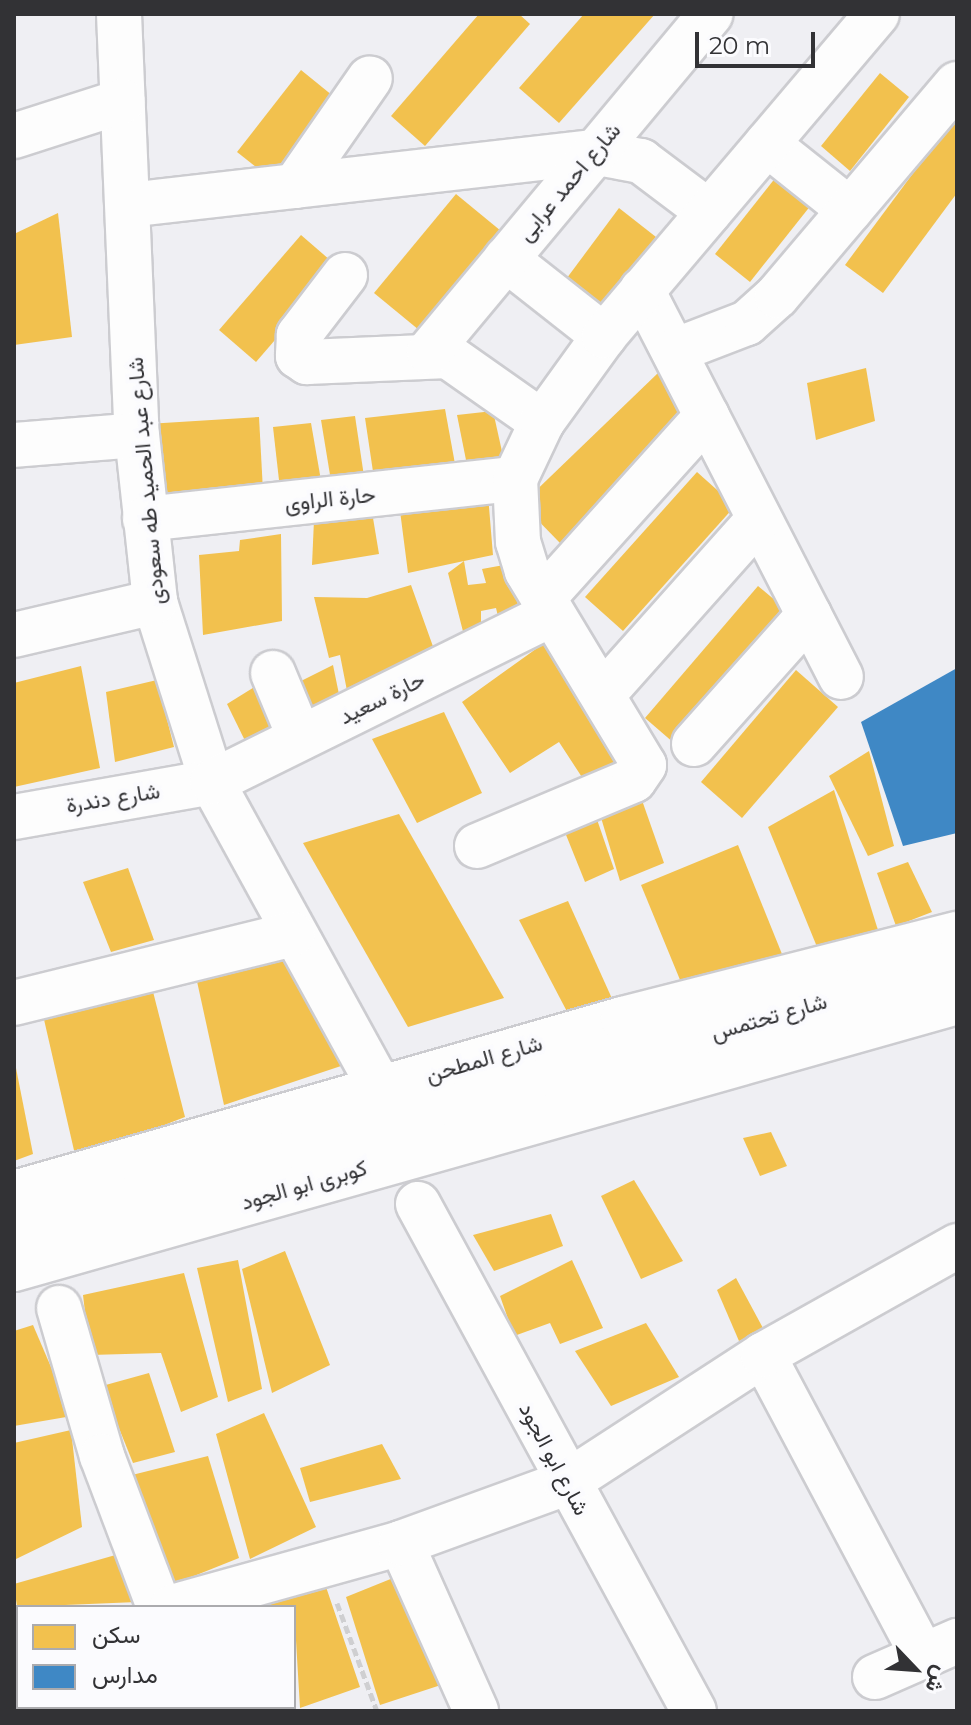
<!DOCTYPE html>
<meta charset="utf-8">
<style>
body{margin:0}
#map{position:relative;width:971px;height:1725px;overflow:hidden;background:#efeff3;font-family:Montserrat,Vazirmatn,sans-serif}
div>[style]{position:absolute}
.homes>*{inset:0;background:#f2c14e}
.schools>*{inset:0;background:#3f88c5}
.path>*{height:5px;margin-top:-2.5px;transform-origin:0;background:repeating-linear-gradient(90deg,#cfcfd1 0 8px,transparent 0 12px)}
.roads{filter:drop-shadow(2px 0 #ccccd0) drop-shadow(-2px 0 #ccccd0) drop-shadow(0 2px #ccccd0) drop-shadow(0 -2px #ccccd0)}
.minor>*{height:44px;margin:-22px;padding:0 22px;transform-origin:22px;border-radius:22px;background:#fdfdfd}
.major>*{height:44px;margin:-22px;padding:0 22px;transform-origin:22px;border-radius:22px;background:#fdfdfd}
span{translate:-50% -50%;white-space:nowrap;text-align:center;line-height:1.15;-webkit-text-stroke:8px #fbfbfe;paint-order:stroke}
.street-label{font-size:22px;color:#323235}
.frame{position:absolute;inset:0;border:16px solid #323235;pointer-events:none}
.legend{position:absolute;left:16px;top:1605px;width:280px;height:104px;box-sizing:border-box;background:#fbfbfe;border:2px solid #ababae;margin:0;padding:10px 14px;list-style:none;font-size:24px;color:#323235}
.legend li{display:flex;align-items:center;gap:16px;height:40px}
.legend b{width:40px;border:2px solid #ababae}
.north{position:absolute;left:875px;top:1629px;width:80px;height:80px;-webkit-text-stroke:6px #fbfbfe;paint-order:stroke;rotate:115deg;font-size:22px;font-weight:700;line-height:32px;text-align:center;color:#323235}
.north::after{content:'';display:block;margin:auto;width:28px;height:36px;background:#323235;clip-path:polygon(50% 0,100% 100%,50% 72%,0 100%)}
.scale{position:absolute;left:695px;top:32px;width:120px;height:36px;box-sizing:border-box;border:4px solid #323235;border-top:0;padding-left:10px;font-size:24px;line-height:28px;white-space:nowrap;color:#323235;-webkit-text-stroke:6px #fbfbfe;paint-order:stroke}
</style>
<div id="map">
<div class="homes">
<div style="clip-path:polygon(479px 14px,519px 14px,530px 24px,425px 146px,391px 116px)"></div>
<div style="clip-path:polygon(584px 14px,655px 14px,559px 123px,519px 88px)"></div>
<div style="clip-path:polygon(301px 70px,338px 100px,274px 181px,237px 152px)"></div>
<div style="clip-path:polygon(880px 73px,909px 97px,850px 171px,821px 146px)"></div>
<div style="clip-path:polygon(957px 114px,957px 193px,883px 293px,845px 265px)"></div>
<div style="clip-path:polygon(784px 167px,819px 195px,750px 282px,715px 254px)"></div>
<div style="clip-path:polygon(456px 194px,501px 231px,419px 330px,374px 293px)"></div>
<div style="clip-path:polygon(619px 208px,656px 237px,596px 318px,558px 290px)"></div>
<div style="clip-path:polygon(58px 213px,72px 337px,14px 345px,14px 234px)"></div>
<div style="clip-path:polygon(301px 235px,338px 267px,256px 362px,219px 330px)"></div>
<div style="clip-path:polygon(866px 368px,875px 421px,816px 440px,807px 383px)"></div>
<div style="clip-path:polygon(658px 373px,695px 411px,560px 543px,522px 504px)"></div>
<div style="clip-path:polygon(445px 409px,457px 475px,375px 485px,365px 418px)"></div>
<div style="clip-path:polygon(493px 411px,507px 474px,470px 480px,457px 415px)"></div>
<div style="clip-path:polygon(355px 416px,365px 483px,332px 487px,321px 420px)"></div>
<div style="clip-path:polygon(259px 417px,263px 491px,149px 511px,147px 424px)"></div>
<div style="clip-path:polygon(311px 423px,323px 492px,281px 498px,273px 427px)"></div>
<div style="clip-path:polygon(697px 472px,735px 506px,623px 631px,585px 597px)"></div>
<div style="clip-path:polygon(488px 495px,493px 555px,464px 561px,468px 585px,486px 583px,482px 569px,504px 565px,524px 621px,502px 633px,496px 608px,481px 611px,481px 643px,467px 647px,448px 573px,464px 561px,408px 573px,399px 503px)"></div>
<div style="clip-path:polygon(372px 512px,379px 554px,312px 565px,314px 520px)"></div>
<div style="clip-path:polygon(281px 534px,282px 621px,203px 635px,199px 555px,239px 551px,240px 540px)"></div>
<div style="clip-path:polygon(411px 585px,440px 666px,350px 706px,340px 655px,329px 658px,314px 597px,367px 598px)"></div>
<div style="clip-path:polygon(758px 586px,795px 617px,682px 750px,645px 718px)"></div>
<div style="clip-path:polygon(547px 641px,628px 768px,589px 788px,559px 742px,510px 773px,462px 702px)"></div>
<div style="clip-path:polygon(333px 665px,342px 709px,304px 728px,287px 688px)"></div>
<div style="clip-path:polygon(81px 666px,100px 768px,14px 787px,14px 683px)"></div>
<div style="clip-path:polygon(796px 670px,838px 707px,742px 818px,701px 782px)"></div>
<div style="clip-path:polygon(269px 678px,292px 730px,252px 755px,227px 704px)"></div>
<div style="clip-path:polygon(157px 680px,174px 747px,115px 762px,106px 692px)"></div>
<div style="clip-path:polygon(444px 712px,482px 793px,417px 823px,372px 739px)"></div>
<div style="clip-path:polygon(869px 751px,894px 846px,868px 856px,829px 776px)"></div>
<div style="clip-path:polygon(637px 786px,664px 863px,620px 881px,596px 801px)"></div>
<div style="clip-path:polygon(834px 790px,883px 946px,824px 964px,768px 827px)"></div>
<div style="clip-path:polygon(591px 802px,614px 869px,585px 882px,558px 815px)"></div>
<div style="clip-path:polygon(399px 814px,504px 998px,408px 1027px,303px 843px)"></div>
<div style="clip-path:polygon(738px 845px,784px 959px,685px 992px,641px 885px)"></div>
<div style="clip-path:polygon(908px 862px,932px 912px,896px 926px,877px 873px)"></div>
<div style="clip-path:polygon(128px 868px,154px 940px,111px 952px,83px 882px)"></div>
<div style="clip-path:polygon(568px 901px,614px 1003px,573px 1023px,519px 920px)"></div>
<div style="clip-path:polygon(289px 936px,341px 1066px,224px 1105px,193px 963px)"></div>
<div style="clip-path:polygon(149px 976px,185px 1117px,76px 1159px,40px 1002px)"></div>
<div style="clip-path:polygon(15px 1063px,33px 1154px,14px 1161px,14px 1064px)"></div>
<div style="clip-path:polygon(771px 1132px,787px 1166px,760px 1176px,743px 1138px)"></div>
<div style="clip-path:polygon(634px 1180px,683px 1261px,641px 1279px,601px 1196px)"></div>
<div style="clip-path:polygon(551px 1214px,563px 1246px,494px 1271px,473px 1235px)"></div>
<div style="clip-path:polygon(285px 1251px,330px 1365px,272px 1393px,242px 1269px)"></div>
<div style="clip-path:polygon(238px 1260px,262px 1389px,228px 1402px,197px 1268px)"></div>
<div style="clip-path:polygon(572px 1260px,603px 1328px,560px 1344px,550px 1323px,514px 1336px,500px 1296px)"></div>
<div style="clip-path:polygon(184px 1273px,218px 1397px,181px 1412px,161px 1353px,90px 1355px,83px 1295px)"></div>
<div style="clip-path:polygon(736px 1278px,764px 1330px,739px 1341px,717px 1290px)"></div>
<div style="clip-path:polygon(646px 1323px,679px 1377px,611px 1406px,575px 1351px)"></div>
<div style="clip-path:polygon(33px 1325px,72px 1416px,14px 1426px,14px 1331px)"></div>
<div style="clip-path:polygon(149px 1373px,175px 1452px,133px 1463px,102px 1386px)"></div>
<div style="clip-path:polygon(264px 1413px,316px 1527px,250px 1559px,216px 1434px)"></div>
<div style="clip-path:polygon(71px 1430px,82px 1527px,14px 1560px,14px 1443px)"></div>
<div style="clip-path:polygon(382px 1444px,401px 1479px,310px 1502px,300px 1468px)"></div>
<div style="clip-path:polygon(208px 1456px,239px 1558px,169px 1586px,132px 1475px)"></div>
<div style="clip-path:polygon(119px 1554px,137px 1602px,17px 1607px,14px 1584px)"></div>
<div style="clip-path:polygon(403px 1574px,447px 1683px,380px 1705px,346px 1597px)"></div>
<div style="clip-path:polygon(324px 1581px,360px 1687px,300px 1708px,294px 1607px,267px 1607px,264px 1596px)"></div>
<div style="clip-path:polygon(38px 1707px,121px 1707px,123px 1711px,40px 1711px)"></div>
<div style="clip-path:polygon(131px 1707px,285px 1707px,286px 1711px,132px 1711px)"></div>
</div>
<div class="schools">
<div style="clip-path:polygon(957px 668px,957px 833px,903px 846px,861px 722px)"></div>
</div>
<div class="path">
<div style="left:337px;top:1603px;width:115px;rotate:69.7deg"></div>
</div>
<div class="roads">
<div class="minor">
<div style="left:119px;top:14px;width:421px;rotate:87.6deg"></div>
<div style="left:137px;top:435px;width:168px;rotate:83.8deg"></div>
<div style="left:155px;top:602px;width:189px;rotate:72.4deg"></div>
<div style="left:212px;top:782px;width:350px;rotate:61.2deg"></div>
<div style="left:14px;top:136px;width:114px;rotate:-17.8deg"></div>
<div style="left:767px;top:144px;width:106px;rotate:38.5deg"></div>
<div style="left:295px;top:186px;width:131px;rotate:-55.2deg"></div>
<div style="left:128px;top:205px;width:467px;rotate:-6.5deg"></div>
<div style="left:592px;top:152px;width:50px;rotate:10.4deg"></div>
<div style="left:641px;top:161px;width:85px;rotate:36.9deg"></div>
<div style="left:506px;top:259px;width:125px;rotate:38.2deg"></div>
<div style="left:345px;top:275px;width:76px;rotate:127.5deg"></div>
<div style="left:299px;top:335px;width:21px;rotate:93deg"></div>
<div style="left:298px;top:356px;width:11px;rotate:34deg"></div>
<div style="left:307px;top:362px;width:141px;rotate:-2.4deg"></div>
<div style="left:448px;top:356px;width:115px;rotate:35.1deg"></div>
<div style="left:642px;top:290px;width:435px;rotate:62.8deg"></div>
<div style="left:674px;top:351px;width:78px;rotate:-21deg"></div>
<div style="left:747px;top:323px;width:40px;rotate:-42deg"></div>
<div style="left:777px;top:296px;width:278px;rotate:-49.7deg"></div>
<div style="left:429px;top:352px;width:440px;rotate:-50.2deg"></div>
<div style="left:14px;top:445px;width:123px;rotate:-4.6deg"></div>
<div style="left:145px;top:519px;width:372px;rotate:-6.2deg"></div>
<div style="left:543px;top:598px;width:245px;rotate:-48deg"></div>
<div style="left:14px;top:635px;width:145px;rotate:-13.2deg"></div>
<div style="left:273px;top:673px;width:70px;rotate:67.4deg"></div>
<div style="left:603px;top:694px;width:234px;rotate:-48.3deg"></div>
<div style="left:694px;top:744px;width:173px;rotate:-48.3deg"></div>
<div style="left:14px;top:817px;width:201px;rotate:-10deg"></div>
<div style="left:212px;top:782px;width:379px;rotate:-26.3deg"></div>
<div style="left:477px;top:846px;width:170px;rotate:-22.8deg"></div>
<div style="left:634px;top:780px;width:18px;rotate:-56deg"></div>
<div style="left:644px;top:765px;width:227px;rotate:-121.1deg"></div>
<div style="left:527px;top:571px;width:30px;rotate:-107deg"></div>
<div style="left:518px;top:542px;width:63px;rotate:-92.7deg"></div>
<div style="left:515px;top:479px;width:63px;rotate:-64.7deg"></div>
<div style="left:542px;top:422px;width:106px;rotate:-54.2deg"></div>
<div style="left:604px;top:336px;width:422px;rotate:-49.7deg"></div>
<div style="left:14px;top:1003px;width:287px;rotate:-13.9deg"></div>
<div style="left:14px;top:1193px;width:633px;rotate:-15.95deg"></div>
<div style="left:623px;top:1019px;width:345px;rotate:-14.3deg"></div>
<div style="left:418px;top:1204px;width:577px;rotate:61.44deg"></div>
<div style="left:59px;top:1308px;width:154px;rotate:73.8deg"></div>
<div style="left:102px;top:1456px;width:161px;rotate:69.3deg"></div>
<div style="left:763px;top:1355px;width:341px;rotate:62deg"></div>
<div style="left:401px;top:1543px;width:184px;rotate:65.9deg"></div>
<div style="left:172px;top:1607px;width:238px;rotate:-15.6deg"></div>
<div style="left:401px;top:1543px;width:176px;rotate:-20deg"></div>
<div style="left:566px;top:1483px;width:235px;rotate:-33deg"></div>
<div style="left:763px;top:1355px;width:223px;rotate:-29.3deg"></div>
<div style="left:14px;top:1658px;width:9px;rotate:63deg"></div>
<div style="left:875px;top:1677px;width:90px;rotate:-23.7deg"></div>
</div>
<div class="major">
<div style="left:14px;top:1233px;width:981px;rotate:-16.03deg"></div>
<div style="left:14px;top:1269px;width:980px;rotate:-15.81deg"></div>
</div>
</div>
<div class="street-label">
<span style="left:569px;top:182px;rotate:-50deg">شارع احمد عرابى</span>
<span style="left:146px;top:481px;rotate:-95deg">شارع عبد الحميد طه سعودى</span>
<span style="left:330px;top:499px;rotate:-6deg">حارة الراوى</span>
<span style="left:382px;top:698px;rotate:-26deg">حارة سعيد</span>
<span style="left:113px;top:798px;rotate:-9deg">شارع دندرة</span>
<span style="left:769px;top:1017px;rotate:-16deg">شارع تحتمس</span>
<span style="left:484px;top:1059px;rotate:-16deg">شارع المطحن</span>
<span style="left:304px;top:1185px;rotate:-16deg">كوبرى ابو الجود</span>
<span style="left:554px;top:1459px;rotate:62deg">شارع ابو الجود</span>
</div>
<div class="frame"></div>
<ul class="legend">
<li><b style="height:22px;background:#f2c14e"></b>سكن</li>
<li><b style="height:22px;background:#3f88c5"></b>مدارس</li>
</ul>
<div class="north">ش</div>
<div class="scale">20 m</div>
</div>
